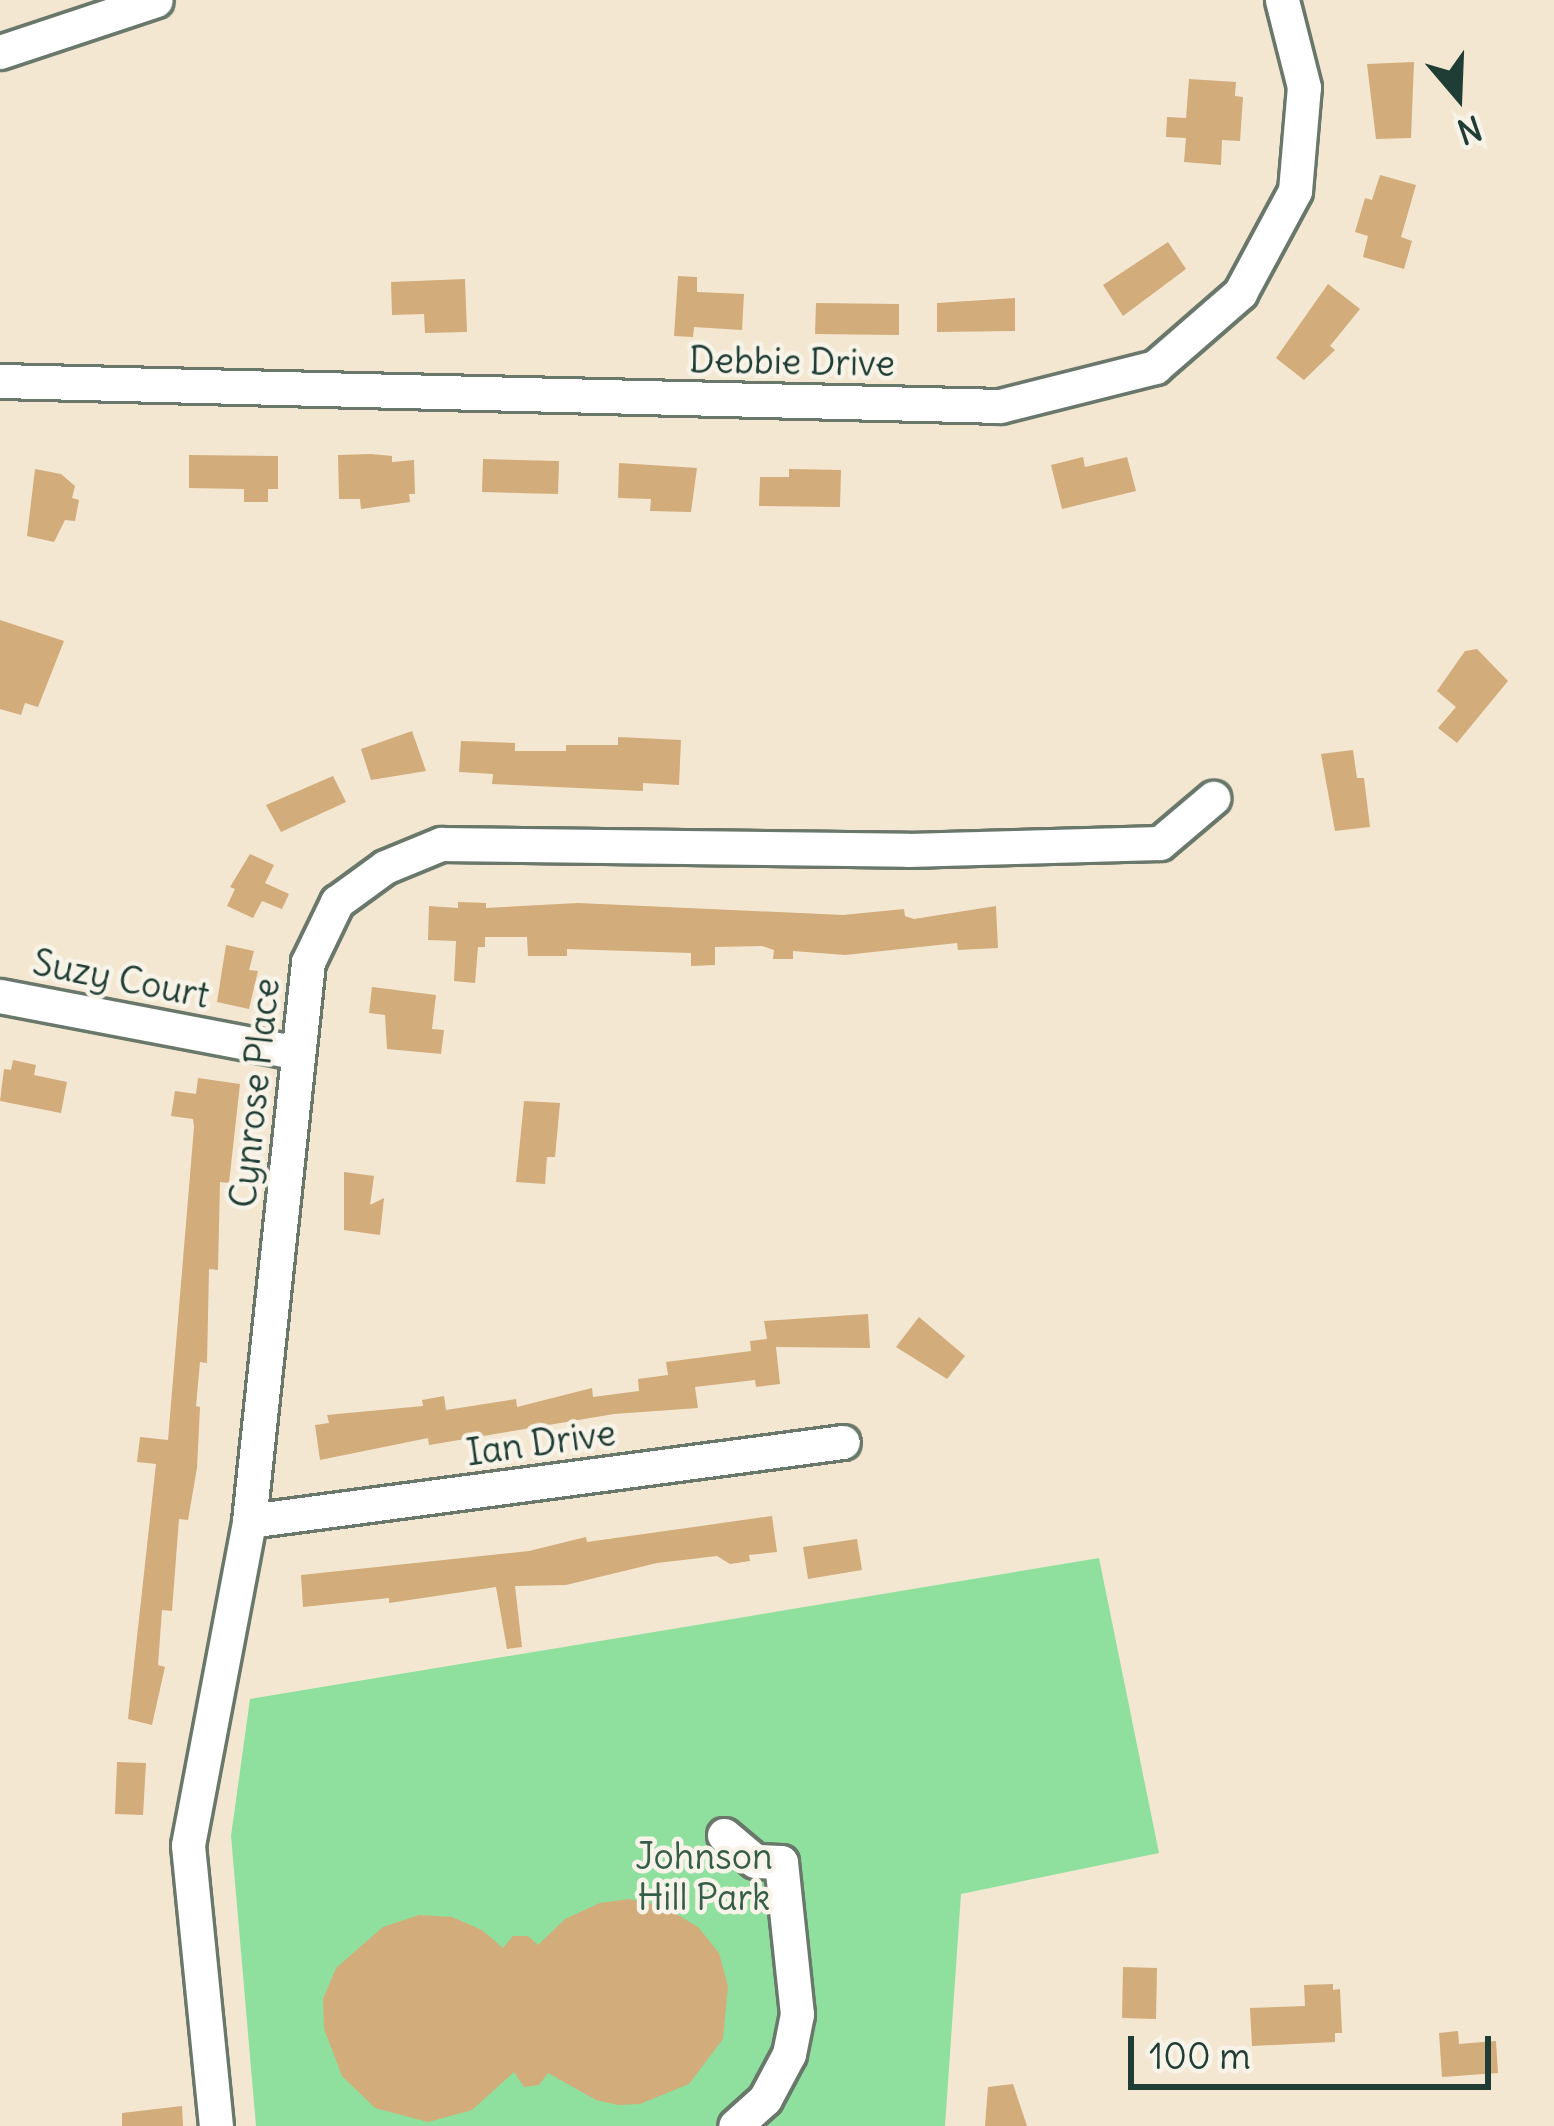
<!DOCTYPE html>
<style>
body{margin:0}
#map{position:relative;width:1554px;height:2126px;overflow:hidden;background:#f3e7d1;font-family:Delius,sans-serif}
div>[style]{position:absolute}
.green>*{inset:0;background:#8fe09f}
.building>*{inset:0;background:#d2ac7a}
.roads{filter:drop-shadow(3px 0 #69786b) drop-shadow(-3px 0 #69786b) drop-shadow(0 3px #69786b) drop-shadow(0 -3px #69786b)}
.minor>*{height:33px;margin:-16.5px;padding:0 16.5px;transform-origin:16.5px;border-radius:16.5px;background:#fff}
span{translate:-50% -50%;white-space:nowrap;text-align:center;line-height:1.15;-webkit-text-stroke:9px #f7f3e8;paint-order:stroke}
.street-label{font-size:36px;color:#1f3d34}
.park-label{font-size:36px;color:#355e49}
.north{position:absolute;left:1398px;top:36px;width:120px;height:120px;-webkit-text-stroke:9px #f7f3e8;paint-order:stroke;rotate:161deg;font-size:33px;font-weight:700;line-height:48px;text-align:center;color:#1f3d34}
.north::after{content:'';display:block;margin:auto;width:42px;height:54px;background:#1f3d34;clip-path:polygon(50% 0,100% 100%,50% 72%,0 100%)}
.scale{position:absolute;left:1128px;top:2036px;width:363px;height:54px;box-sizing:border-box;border:6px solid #1f3d34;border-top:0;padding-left:15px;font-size:36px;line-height:42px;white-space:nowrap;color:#1f3d34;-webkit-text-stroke:9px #f7f3e8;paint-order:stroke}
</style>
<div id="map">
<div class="green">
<div style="clip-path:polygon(1099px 1558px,1159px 1853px,961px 1894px,945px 2126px,256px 2126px,231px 1836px,250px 1699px)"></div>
</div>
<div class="building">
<div style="clip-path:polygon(1414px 62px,1411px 138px,1376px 139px,1367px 64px)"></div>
<div style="clip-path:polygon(1189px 79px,1236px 82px,1235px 96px,1243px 97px,1240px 141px,1222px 140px,1221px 165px,1184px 162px,1186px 138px,1166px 137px,1167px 117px,1186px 118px)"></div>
<div style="clip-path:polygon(1380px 175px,1416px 185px,1401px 237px,1412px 241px,1404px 269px,1363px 257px,1368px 236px,1355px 232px,1365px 198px,1372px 200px)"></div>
<div style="clip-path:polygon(1168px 242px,1186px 269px,1123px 316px,1103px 285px)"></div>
<div style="clip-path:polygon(678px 276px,697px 277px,697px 292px,744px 294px,742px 330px,694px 327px,693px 337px,674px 336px)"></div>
<div style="clip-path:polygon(465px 279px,467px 332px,425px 333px,424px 314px,392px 315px,391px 282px)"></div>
<div style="clip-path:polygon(1328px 284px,1360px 309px,1330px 346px,1335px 350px,1304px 380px,1276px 358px)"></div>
<div style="clip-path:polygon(1015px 298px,1015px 331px,937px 332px,937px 303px)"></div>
<div style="clip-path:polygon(816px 303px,899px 304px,899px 335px,815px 334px)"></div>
<div style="clip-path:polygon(371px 454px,392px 456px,392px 462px,414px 460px,415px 494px,409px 494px,410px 502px,361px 509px,360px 499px,339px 499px,338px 455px)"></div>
<div style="clip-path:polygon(189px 455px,278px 456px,278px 489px,268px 489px,268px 502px,244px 502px,244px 489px,189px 488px)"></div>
<div style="clip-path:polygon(1083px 457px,1085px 467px,1127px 457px,1136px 491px,1062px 509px,1051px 465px)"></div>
<div style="clip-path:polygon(483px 459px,559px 461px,558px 494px,482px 492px)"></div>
<div style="clip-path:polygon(619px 463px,697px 468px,691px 512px,650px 511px,651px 499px,618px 498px)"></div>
<div style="clip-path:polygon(35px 469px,61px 474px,75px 486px,72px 498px,79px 500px,75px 521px,65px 520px,54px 542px,27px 536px)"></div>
<div style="clip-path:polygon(789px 469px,841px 470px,840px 507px,759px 506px,760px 477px,789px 477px)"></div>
<div style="clip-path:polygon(0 620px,64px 641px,38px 707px,25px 703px,21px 715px,0 709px)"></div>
<div style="clip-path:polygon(1477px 649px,1508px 681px,1457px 743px,1438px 728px,1456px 707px,1437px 691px,1465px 651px)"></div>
<div style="clip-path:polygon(412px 731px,426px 771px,371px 780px,361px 749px)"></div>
<div style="clip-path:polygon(618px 737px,681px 740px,679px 785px,643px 783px,643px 791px,492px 784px,493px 774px,459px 772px,461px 741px,515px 743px,515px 751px,566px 751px,566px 745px,618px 745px)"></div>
<div style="clip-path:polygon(1353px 750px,1357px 778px,1364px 778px,1370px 827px,1335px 831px,1321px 754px)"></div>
<div style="clip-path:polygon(333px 776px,346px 802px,281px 832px,266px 805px)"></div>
<div style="clip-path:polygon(250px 854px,274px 865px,265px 883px,289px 894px,282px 909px,262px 901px,253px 918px,227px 906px,235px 889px,230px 887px)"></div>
<div style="clip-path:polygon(458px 902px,486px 903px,486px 908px,578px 903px,843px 915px,904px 909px,905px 916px,914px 919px,996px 906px,998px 948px,958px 950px,957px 943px,845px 955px,793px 951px,793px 959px,773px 959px,774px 950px,762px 946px,715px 947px,715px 965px,691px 966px,691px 953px,567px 949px,567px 956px,528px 956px,527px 937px,485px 937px,485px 947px,478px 947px,475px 983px,454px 981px,456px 941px,428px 940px,429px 906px,458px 908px)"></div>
<div style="clip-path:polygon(226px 945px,254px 951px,249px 970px,258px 971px,249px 1009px,217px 1002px)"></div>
<div style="clip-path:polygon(372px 987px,436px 995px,432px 1029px,444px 1030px,441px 1054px,387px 1049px,385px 1015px,369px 1013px)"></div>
<div style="clip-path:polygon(13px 1060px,36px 1065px,34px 1075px,67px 1082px,61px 1113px,0 1101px,4px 1069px,11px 1070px)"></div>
<div style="clip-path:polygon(198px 1078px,240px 1084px,229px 1183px,220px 1182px,218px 1270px,209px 1269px,207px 1363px,200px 1362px,196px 1406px,200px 1407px,197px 1468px,188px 1520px,179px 1519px,172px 1611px,162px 1610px,158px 1665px,165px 1667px,152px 1725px,128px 1719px,156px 1464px,137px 1462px,140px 1437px,168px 1440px,194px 1127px,193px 1119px,171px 1116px,175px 1091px,196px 1094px)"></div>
<div style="clip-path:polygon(524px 1101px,560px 1103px,555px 1157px,547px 1157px,545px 1184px,516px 1182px)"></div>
<div style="clip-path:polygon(344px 1172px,374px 1176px,370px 1205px,384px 1198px,380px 1235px,344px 1230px)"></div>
<div style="clip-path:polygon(868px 1314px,870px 1348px,776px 1347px,780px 1384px,756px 1387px,755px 1380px,695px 1387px,698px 1408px,614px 1414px,429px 1445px,428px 1438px,320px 1460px,315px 1425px,329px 1423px,327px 1415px,423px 1406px,422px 1400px,444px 1396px,446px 1410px,516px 1399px,517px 1407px,592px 1388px,593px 1397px,639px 1391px,638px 1379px,668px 1375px,666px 1362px,751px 1351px,750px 1341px,767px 1339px,764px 1321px)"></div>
<div style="clip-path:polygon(919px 1317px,965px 1356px,947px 1379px,896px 1347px)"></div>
<div style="clip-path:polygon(772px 1516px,777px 1552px,749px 1555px,750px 1561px,730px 1564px,717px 1556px,657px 1563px,566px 1585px,515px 1586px,522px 1647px,507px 1649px,496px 1587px,389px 1603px,389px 1598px,303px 1607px,301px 1575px,529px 1551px,586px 1537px,587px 1542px)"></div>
<div style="clip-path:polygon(857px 1539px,862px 1570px,808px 1579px,803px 1547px)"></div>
<div style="clip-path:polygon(117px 1762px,146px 1763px,143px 1815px,115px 1814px)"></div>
<div style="clip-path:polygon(629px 1899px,663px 1906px,698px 1927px,719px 1953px,728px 1986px,723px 2039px,689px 2084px,640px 2104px,618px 2105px,596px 2100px,548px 2073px,539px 2085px,524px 2087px,514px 2072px,472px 2110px,428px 2122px,375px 2108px,342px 2076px,324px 2029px,323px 1999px,336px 1968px,383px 1927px,419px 1915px,452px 1917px,482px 1930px,503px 1948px,513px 1936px,528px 1936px,538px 1945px,565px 1919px,600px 1903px)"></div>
<div style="clip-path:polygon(1123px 1967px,1157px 1968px,1156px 2019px,1122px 2018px)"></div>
<div style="clip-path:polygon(1333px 1984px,1333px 1990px,1340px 1989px,1342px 2033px,1335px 2033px,1335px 2042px,1252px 2046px,1250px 2008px,1305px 2006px,1304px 1985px)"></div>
<div style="clip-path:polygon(1458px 2031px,1459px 2044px,1496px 2041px,1498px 2073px,1442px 2077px,1439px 2033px)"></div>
<div style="clip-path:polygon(1013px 2084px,1027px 2126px,985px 2126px,988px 2087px)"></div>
<div style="clip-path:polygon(182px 2106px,183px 2126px,122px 2126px,122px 2113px)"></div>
</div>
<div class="roads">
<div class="minor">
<div style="left:0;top:52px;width:164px;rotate:-18.4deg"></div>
<div style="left:0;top:381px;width:1000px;rotate:1.43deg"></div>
<div style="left:1000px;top:406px;width:160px;rotate:-14.1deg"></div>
<div style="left:1155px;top:367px;width:113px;rotate:-41deg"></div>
<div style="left:1240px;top:293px;width:116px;rotate:-61.7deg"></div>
<div style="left:1295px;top:191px;width:104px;rotate:-85.1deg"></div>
<div style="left:1304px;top:87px;width:90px;rotate:-104.2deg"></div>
<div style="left:0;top:996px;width:303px;rotate:10.8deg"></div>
<div style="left:249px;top:1521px;width:599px;rotate:-7.58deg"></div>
<div style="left:724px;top:1835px;width:40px;rotate:40deg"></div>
<div style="left:755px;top:1861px;width:26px;rotate:2deg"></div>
<div style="left:781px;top:1862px;width:153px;rotate:84deg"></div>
<div style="left:797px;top:2014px;width:41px;rotate:101.3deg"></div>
<div style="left:789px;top:2054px;width:51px;rotate:118.1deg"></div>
<div style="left:765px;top:2099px;width:40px;rotate:138deg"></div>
<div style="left:216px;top:2126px;width:282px;rotate:-95.7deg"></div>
<div style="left:188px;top:1845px;width:330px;rotate:-79.3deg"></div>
<div style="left:249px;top:1521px;width:562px;rotate:-83.97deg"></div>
<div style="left:308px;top:962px;width:67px;rotate:-64.2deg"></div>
<div style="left:337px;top:902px;width:59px;rotate:-36.1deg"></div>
<div style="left:385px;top:867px;width:61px;rotate:-22.3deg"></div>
<div style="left:441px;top:844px;width:467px;rotate:0.7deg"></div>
<div style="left:908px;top:850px;width:252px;rotate:-1.6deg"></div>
<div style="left:1160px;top:843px;width:70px;rotate:-40.3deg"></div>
</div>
</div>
<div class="street-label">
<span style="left:792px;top:362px;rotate:1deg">Debbie Drive</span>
<span style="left:121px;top:979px;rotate:11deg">Suzy Court</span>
<span style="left:255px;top:1093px;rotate:-84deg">Cynrose Place</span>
<span style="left:541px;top:1443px;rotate:-8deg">Ian Drive</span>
</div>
<div class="park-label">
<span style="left:704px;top:1877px">Johnson<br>Hill Park</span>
</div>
<div class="north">N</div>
<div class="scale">100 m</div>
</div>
